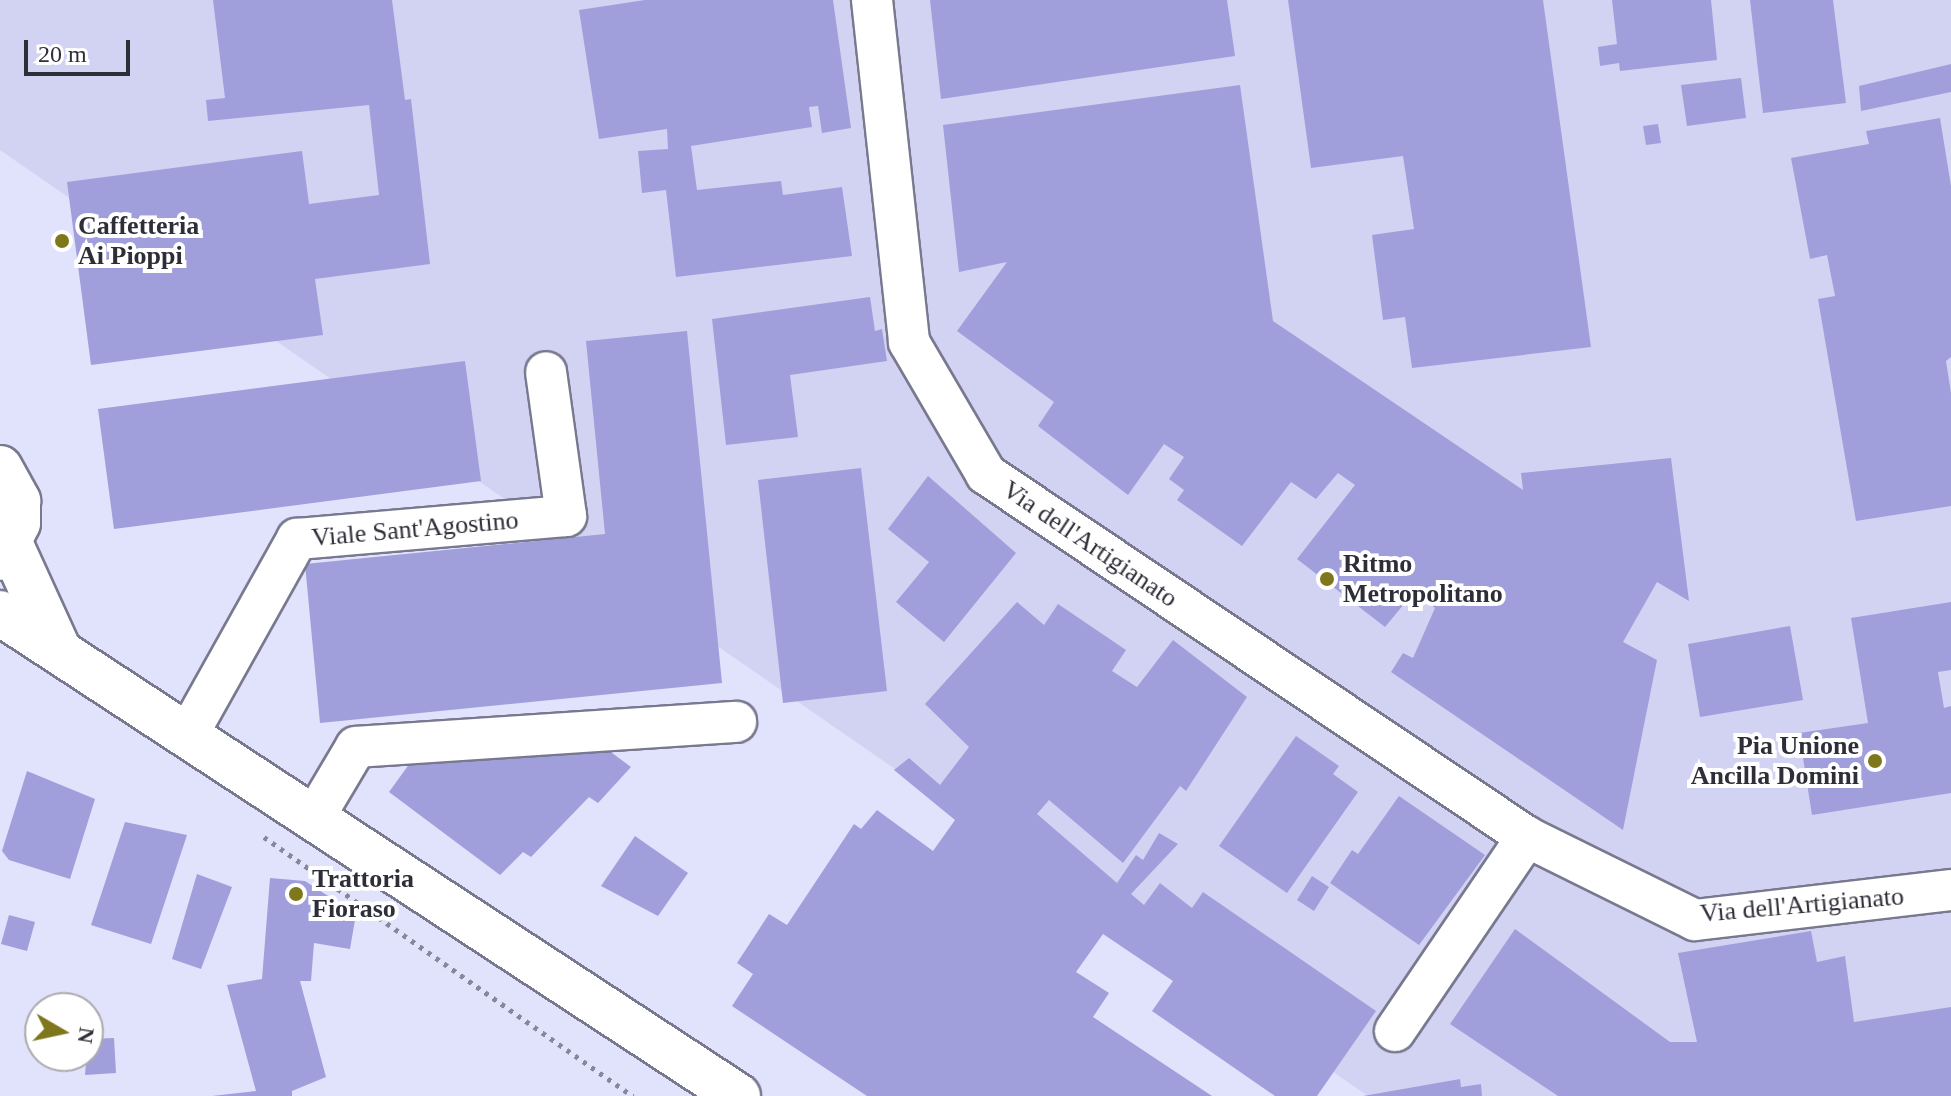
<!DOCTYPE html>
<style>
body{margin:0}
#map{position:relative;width:1951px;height:1096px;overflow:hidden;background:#e1e2fb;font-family:"Times New Roman",serif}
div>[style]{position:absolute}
.built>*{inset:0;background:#d2d3f2}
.building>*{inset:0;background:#a09fdc}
.path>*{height:5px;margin-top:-2.5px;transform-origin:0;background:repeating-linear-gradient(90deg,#878799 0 4px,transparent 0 10px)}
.roads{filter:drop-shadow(2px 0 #78798f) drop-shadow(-2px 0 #78798f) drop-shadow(0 2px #78798f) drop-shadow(0 -2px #78798f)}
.street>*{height:40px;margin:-20px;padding:0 20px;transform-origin:20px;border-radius:20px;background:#fff}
.secondary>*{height:44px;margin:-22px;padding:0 22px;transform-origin:22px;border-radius:22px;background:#fff}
.dots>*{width:22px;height:22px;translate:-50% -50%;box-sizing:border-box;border:4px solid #fff;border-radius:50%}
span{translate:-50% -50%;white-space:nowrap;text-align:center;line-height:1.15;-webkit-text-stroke:8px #fff;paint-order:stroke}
.poi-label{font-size:26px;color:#2e2e38;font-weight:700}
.left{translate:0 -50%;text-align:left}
.right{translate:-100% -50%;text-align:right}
.street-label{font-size:26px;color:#2e2e38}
.north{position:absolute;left:24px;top:992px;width:80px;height:80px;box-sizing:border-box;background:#fff;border:2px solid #ababaf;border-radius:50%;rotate:99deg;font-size:22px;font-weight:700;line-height:32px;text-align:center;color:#2e2e38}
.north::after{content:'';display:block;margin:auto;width:28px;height:36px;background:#7f771c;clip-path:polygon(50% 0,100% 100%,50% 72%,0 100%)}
.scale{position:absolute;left:24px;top:40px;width:106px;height:36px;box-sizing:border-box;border:4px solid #2e2e38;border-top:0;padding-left:10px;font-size:24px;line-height:28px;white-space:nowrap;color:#2e2e38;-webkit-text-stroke:6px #fff;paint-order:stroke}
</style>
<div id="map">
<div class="built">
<div style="clip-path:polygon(0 0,1951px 0,1951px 1096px,1368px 1096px,0 150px)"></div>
</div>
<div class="building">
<div style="clip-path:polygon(213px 0,392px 0,405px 100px,411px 99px,430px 264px,315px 279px,323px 335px,91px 365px,67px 182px,302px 151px,309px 204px,379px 195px,369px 105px,208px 121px,206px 100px,225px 98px)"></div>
<div style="clip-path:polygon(645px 0,833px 0,851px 128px,822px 133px,818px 106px,809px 107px,812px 127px,691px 146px,697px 190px,781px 181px,783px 195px,842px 187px,852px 256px,676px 277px,666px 190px,642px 193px,638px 151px,668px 149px,667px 129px,599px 139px,579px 10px)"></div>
<div style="clip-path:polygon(930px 0,1227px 0,1235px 56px,941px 99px)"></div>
<div style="clip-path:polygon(1288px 0,1543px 0,1591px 347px,1412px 368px,1405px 317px,1383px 320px,1372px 235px,1414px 229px,1403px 156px,1311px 168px)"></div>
<div style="clip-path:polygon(1612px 0,1711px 0,1717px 60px,1620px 71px,1619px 63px,1600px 66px,1598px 47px,1617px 44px)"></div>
<div style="clip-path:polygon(1750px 0,1833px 0,1846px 103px,1763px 113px)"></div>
<div style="clip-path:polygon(1951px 64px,1951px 92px,1861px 111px,1859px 86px)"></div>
<div style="clip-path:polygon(1741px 78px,1746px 118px,1687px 126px,1681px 85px)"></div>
<div style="clip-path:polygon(1240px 85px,1273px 321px,1523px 490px,1521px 473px,1671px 458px,1689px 601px,1657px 582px,1623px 642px,1657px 660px,1623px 830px,1391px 672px,1403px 653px,1413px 658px,1435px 608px,1414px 592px,1385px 627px,1297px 559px,1355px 485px,1338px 473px,1316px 499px,1291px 482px,1242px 546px,1177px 500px,1184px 490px,1169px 479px,1184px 457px,1164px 444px,1128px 495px,1038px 426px,1054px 402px,957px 331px,1007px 262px,959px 272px,943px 125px)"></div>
<div style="clip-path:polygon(1940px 118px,1951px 186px,1951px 357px,1946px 361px,1951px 393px,1951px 506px,1856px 521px,1818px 299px,1835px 296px,1827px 255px,1810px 259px,1791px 158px,1869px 144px,1866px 131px)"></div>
<div style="clip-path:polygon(1658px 124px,1661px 143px,1646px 145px,1643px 126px)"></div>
<div style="clip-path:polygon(870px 297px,875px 331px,882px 329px,887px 361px,790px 375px,798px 437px,726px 445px,712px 319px)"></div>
<div style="clip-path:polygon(687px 331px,722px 683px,320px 723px,305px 564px,605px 534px,586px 341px)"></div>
<div style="clip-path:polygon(465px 361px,481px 481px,114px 529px,98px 409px)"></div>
<div style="clip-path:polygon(861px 468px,887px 691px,783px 703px,758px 480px)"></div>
<div style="clip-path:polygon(928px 476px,1016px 553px,944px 642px,896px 602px,929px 562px,888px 529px)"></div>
<div style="clip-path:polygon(1017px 602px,1044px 625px,1058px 604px,1126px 650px,1112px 671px,1137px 687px,1173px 640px,1247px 697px,1186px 791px,1180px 786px,1123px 863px,1049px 800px,1037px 814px,1117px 883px,1136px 855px,1143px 860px,1159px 833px,1178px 844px,1131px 894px,1144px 905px,1160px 883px,1192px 908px,1203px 892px,1376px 1011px,1317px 1096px,1275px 1096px,1152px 1011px,1173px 981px,1103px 934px,1076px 972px,1109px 993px,1093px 1017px,1212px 1096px,867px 1096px,732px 1006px,753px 974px,737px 963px,769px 914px,787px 925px,854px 824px,861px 829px,877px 810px,933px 851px,955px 820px,894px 770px,909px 758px,940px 785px,969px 747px,925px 704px)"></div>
<div style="clip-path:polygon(1951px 602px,1951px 670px,1938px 672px,1944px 708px,1951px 706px,1951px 793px,1812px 815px,1799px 733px,1868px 723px,1851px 618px)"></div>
<div style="clip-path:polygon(1790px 626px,1803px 700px,1700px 717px,1688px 644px)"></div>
<div style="clip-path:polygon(1296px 736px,1339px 766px,1333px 774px,1358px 792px,1287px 893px,1219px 846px)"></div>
<div style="clip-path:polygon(604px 747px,631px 767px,598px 803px,589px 797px,531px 857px,523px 852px,500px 875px,389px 792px,410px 763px)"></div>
<div style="clip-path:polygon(27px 771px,95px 799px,70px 879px,9px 860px,2px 851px)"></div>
<div style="clip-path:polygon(1399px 796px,1485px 855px,1419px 945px,1330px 883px,1352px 850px,1358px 854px)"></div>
<div style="clip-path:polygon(125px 822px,187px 835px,151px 944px,91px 925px)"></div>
<div style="clip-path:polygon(635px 836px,688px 873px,658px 916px,601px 886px)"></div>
<div style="clip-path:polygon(197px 874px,232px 887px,201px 969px,172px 959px)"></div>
<div style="clip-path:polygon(1312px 876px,1329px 887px,1314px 911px,1297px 900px)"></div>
<div style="clip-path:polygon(270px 878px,305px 881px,356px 914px,350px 949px,314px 943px,311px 981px,300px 981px,326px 1077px,292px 1091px,292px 1096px,212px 1096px,256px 1091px,227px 985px,262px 979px)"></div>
<div style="clip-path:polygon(9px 915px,35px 922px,27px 951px,1px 944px)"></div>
<div style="clip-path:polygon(1515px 929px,1670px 1042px,1697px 1042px,1678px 953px,1811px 931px,1817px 962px,1845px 956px,1854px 1022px,1951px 1007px,1951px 1096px,1558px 1096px,1450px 1024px)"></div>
<div style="clip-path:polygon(114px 1038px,116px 1073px,85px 1075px,88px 1039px)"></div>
<div style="clip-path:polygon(1460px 1079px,1461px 1087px,1481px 1084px,1482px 1096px,1363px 1096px)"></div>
</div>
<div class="path">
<div style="left:264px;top:837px;width:451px;rotate:35.1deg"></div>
</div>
<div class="roads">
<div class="street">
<div style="left:872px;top:0;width:344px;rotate:83.8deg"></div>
<div style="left:909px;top:342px;width:153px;rotate:59.7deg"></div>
<div style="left:986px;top:474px;width:651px;rotate:33.86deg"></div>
<div style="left:1527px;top:837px;width:187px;rotate:26.3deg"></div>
<div style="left:1695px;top:920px;width:258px;rotate:-6.7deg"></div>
<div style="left:187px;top:736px;width:226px;rotate:-60.8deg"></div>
<div style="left:297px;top:539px;width:270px;rotate:-4.9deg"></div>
<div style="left:566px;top:516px;width:145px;rotate:-97.9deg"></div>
<div style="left:315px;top:816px;width:80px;rotate:-59.3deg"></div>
<div style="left:356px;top:747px;width:381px;rotate:-3.8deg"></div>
<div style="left:1395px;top:1031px;width:235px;rotate:-55.8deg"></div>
</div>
<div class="secondary">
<div style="left:0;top:468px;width:38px;rotate:61deg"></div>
<div style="left:18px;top:501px;width:22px;rotate:90deg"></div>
<div style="left:18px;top:523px;width:39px;rotate:117deg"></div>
<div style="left:11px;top:545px;width:111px;rotate:65.5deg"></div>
<div style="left:0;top:613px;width:882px;rotate:33.2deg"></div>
</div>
</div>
<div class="dots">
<div style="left:62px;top:241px;background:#7f771c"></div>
<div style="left:1327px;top:579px;background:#7f771c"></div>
<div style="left:1875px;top:761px;background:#7f771c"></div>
<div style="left:296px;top:894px;background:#7f771c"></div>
</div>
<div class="poi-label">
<span class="left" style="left:78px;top:241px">Caffetteria<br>Ai Pioppi</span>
<span class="left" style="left:1343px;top:579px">Ritmo<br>Metropolitano</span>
<span class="right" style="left:1859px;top:761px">Pia Unione<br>Ancilla Domini</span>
<span class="left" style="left:312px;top:894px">Trattoria<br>Fioraso</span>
</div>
<div class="street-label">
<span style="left:415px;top:529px;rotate:-5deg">Viale Sant'Agostino</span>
<span style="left:1090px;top:544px;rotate:34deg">Via dell'Artigianato</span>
<span style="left:1802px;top:905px;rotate:-5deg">Via dell'Artigianato</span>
</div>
<div class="north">N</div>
<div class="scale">20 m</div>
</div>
